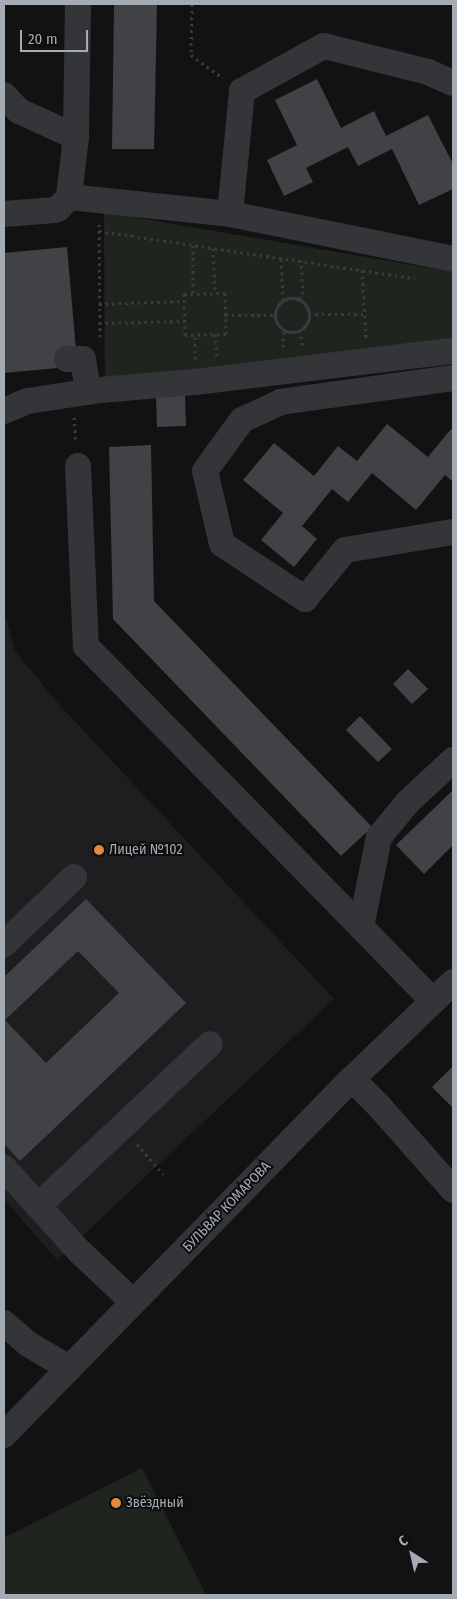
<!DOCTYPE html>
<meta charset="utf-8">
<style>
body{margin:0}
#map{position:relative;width:457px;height:1599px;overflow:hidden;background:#121213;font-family:"Fira Sans Condensed",sans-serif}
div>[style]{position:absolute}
.built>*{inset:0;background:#1e1e20}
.green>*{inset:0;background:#1f251e}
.building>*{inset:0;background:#414246}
.path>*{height:3px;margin-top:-1.5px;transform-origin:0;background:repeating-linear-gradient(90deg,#393c3f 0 2.5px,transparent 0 6.5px)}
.path>.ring{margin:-1.5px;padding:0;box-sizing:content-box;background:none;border:3px solid #393c3f;border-radius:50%}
.minor>*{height:26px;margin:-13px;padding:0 13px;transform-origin:13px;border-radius:13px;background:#333538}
.dots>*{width:14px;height:14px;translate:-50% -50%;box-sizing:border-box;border:2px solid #0d0d0e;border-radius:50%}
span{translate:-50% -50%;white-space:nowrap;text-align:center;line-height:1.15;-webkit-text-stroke:4px #0d0d0e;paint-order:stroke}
.poi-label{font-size:14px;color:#a4abb2}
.left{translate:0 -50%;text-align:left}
.street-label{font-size:14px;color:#a4abb2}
.frame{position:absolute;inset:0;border:5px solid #a4abb2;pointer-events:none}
.north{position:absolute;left:387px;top:1529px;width:50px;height:50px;-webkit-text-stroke:4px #0d0d0e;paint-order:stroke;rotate:325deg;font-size:14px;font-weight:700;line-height:20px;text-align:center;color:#a4abb2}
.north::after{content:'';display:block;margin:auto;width:18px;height:22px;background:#a4abb2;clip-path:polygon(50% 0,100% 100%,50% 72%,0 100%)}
.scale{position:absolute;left:20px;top:30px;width:68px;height:22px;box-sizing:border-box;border:2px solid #a4abb2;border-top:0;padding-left:6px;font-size:15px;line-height:18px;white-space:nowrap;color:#a4abb2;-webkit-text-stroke:4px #0d0d0e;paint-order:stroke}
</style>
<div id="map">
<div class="built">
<div style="clip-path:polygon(4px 609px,15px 651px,56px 701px,334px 999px,57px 1260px,4px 1199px)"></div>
</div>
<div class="green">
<div style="clip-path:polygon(104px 212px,453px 272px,453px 356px,105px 399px)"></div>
<div style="clip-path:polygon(142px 1468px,206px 1595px,4px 1595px,4px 1538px)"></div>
</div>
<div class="building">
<div style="clip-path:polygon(114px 4px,157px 4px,154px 149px,112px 149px)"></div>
<div style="clip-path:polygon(317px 79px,341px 128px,374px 111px,386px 136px,428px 115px,453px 164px,453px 189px,419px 205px,392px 149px,358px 166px,348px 147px,306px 168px,313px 182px,284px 196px,267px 160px,297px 145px,275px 100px)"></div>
<div style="clip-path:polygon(67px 247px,76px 350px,68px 367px,4px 373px,4px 253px)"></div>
<div style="clip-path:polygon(185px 395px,186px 426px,157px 427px,156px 396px)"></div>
<div style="clip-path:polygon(387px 424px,428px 457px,451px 429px,453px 431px,453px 482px,445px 475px,416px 510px,372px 473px,348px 502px,332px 489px,302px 526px,317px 539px,294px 567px,261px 540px,283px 513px,243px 480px,274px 443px,314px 476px,338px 446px,357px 461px)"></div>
<div style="clip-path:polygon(151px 445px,154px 601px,372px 827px,341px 856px,113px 619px,109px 447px)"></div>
<div style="clip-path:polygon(408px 669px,428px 689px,412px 704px,393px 684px)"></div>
<div style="clip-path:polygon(360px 716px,392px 749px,378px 762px,346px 730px)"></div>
<div style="clip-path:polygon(453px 790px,453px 845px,424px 874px,396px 845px)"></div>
<div style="clip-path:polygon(evenodd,86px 899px,186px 1003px,20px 1161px,4px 1144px,4px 977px,86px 899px,78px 951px,119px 993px,46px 1063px,5px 1020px,78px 951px)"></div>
<div style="clip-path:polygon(453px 1066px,453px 1108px,432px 1087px)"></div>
</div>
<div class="path">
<div style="left:192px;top:4px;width:51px;rotate:91.1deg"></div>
<div style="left:191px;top:55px;width:39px;rotate:36deg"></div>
<div style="left:99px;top:224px;width:117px;rotate:89.5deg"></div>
<div style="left:99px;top:231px;width:319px;rotate:8.5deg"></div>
<div style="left:193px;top:245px;width:49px;rotate:90deg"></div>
<div style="left:213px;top:248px;width:45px;rotate:87.5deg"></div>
<div style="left:281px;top:259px;width:41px;rotate:87.2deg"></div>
<div style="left:362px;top:270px;width:68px;rotate:86.6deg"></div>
<div style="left:225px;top:293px;width:41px;rotate:88.6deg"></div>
<div style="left:226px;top:334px;width:41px;rotate:178.6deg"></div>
<div style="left:185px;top:335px;width:41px;rotate:-91.4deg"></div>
<div style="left:184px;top:294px;width:41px;rotate:-1.4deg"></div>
<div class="ring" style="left:275px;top:298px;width:31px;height:31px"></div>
<div style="left:299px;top:299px;width:6px;rotate:-51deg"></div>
<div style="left:303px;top:294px;width:33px;rotate:-93deg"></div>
<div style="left:99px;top:304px;width:85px;rotate:-2deg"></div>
<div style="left:309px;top:314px;width:56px"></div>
<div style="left:225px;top:315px;width:49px"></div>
<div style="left:99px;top:323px;width:86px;rotate:-1.3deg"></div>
<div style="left:299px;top:330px;width:16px;rotate:76deg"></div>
<div style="left:215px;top:334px;width:22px;rotate:85deg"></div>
<div style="left:283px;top:347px;width:16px;rotate:-86deg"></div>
<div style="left:195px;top:359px;width:24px;rotate:-90deg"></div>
<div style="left:74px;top:417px;width:26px;rotate:86deg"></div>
<div style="left:137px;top:1144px;width:40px;rotate:49deg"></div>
</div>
<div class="minor">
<div style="left:78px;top:4px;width:133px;rotate:90.9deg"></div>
<div style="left:76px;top:137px;width:60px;rotate:96.7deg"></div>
<div style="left:69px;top:197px;width:162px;rotate:6deg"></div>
<div style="left:230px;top:214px;width:227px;rotate:11.4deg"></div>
<div style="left:4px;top:95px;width:22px;rotate:47deg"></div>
<div style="left:19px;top:111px;width:63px;rotate:24.5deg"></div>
<div style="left:4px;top:214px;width:51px;rotate:-4.5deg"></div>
<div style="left:55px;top:210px;width:4px;rotate:-27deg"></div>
<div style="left:59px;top:208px;width:15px;rotate:-48deg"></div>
<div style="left:230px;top:214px;width:124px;rotate:-84.4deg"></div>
<div style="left:242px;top:91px;width:94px;rotate:-28.8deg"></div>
<div style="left:324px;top:46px;width:107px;rotate:14deg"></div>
<div style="left:428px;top:72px;width:27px;rotate:24deg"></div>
<div style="left:67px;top:359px;width:16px"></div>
<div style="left:83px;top:359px;width:33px;rotate:81deg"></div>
<div style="left:453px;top:378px;width:174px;rotate:172.1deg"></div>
<div style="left:281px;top:402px;width:43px;rotate:155.2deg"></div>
<div style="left:242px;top:420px;width:63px;rotate:126deg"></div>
<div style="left:205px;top:471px;width:75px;rotate:76.9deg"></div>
<div style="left:222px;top:544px;width:100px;rotate:33.5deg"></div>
<div style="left:305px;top:599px;width:63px;rotate:-50.8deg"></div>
<div style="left:345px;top:550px;width:109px;rotate:-9.5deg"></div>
<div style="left:4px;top:411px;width:26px;rotate:-23deg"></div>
<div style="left:28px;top:401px;width:73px;rotate:-8.7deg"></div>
<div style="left:100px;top:390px;width:95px;rotate:-4.8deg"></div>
<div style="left:195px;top:382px;width:260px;rotate:-6.9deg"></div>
<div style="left:78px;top:466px;width:180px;rotate:87.5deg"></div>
<div style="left:86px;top:646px;width:393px;rotate:45.6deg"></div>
<div style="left:4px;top:944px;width:97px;rotate:-43.7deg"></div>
<div style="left:433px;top:1001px;width:103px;rotate:-134.2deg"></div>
<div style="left:361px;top:927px;width:92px;rotate:-78.7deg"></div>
<div style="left:379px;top:837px;width:45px;rotate:-50.4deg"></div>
<div style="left:408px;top:802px;width:62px;rotate:-43deg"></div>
<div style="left:352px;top:1079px;width:38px;rotate:45deg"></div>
<div style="left:379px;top:1106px;width:112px;rotate:48.6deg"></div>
<div style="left:4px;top:1168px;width:113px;rotate:47.9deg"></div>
<div style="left:80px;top:1252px;width:73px;rotate:43.3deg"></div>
<div style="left:38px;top:1206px;width:236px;rotate:-43.3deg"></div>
<div style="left:4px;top:1323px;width:32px;rotate:41deg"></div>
<div style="left:28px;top:1344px;width:48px;rotate:30.3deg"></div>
<div style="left:4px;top:1435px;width:498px;rotate:-45.7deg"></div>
<div style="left:352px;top:1079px;width:140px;rotate:-43.8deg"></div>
</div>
<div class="dots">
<div style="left:99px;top:850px;background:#e1893c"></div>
<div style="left:116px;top:1503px;background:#e1893c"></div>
</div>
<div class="poi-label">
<span class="left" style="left:109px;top:850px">Лицей №102</span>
<span class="left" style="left:126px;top:1503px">Звёздный</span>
</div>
<div class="street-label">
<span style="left:227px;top:1207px;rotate:-46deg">БУЛЬВАР КОМАРОВА</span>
</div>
<div class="frame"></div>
<div class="north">С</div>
<div class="scale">20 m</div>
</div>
